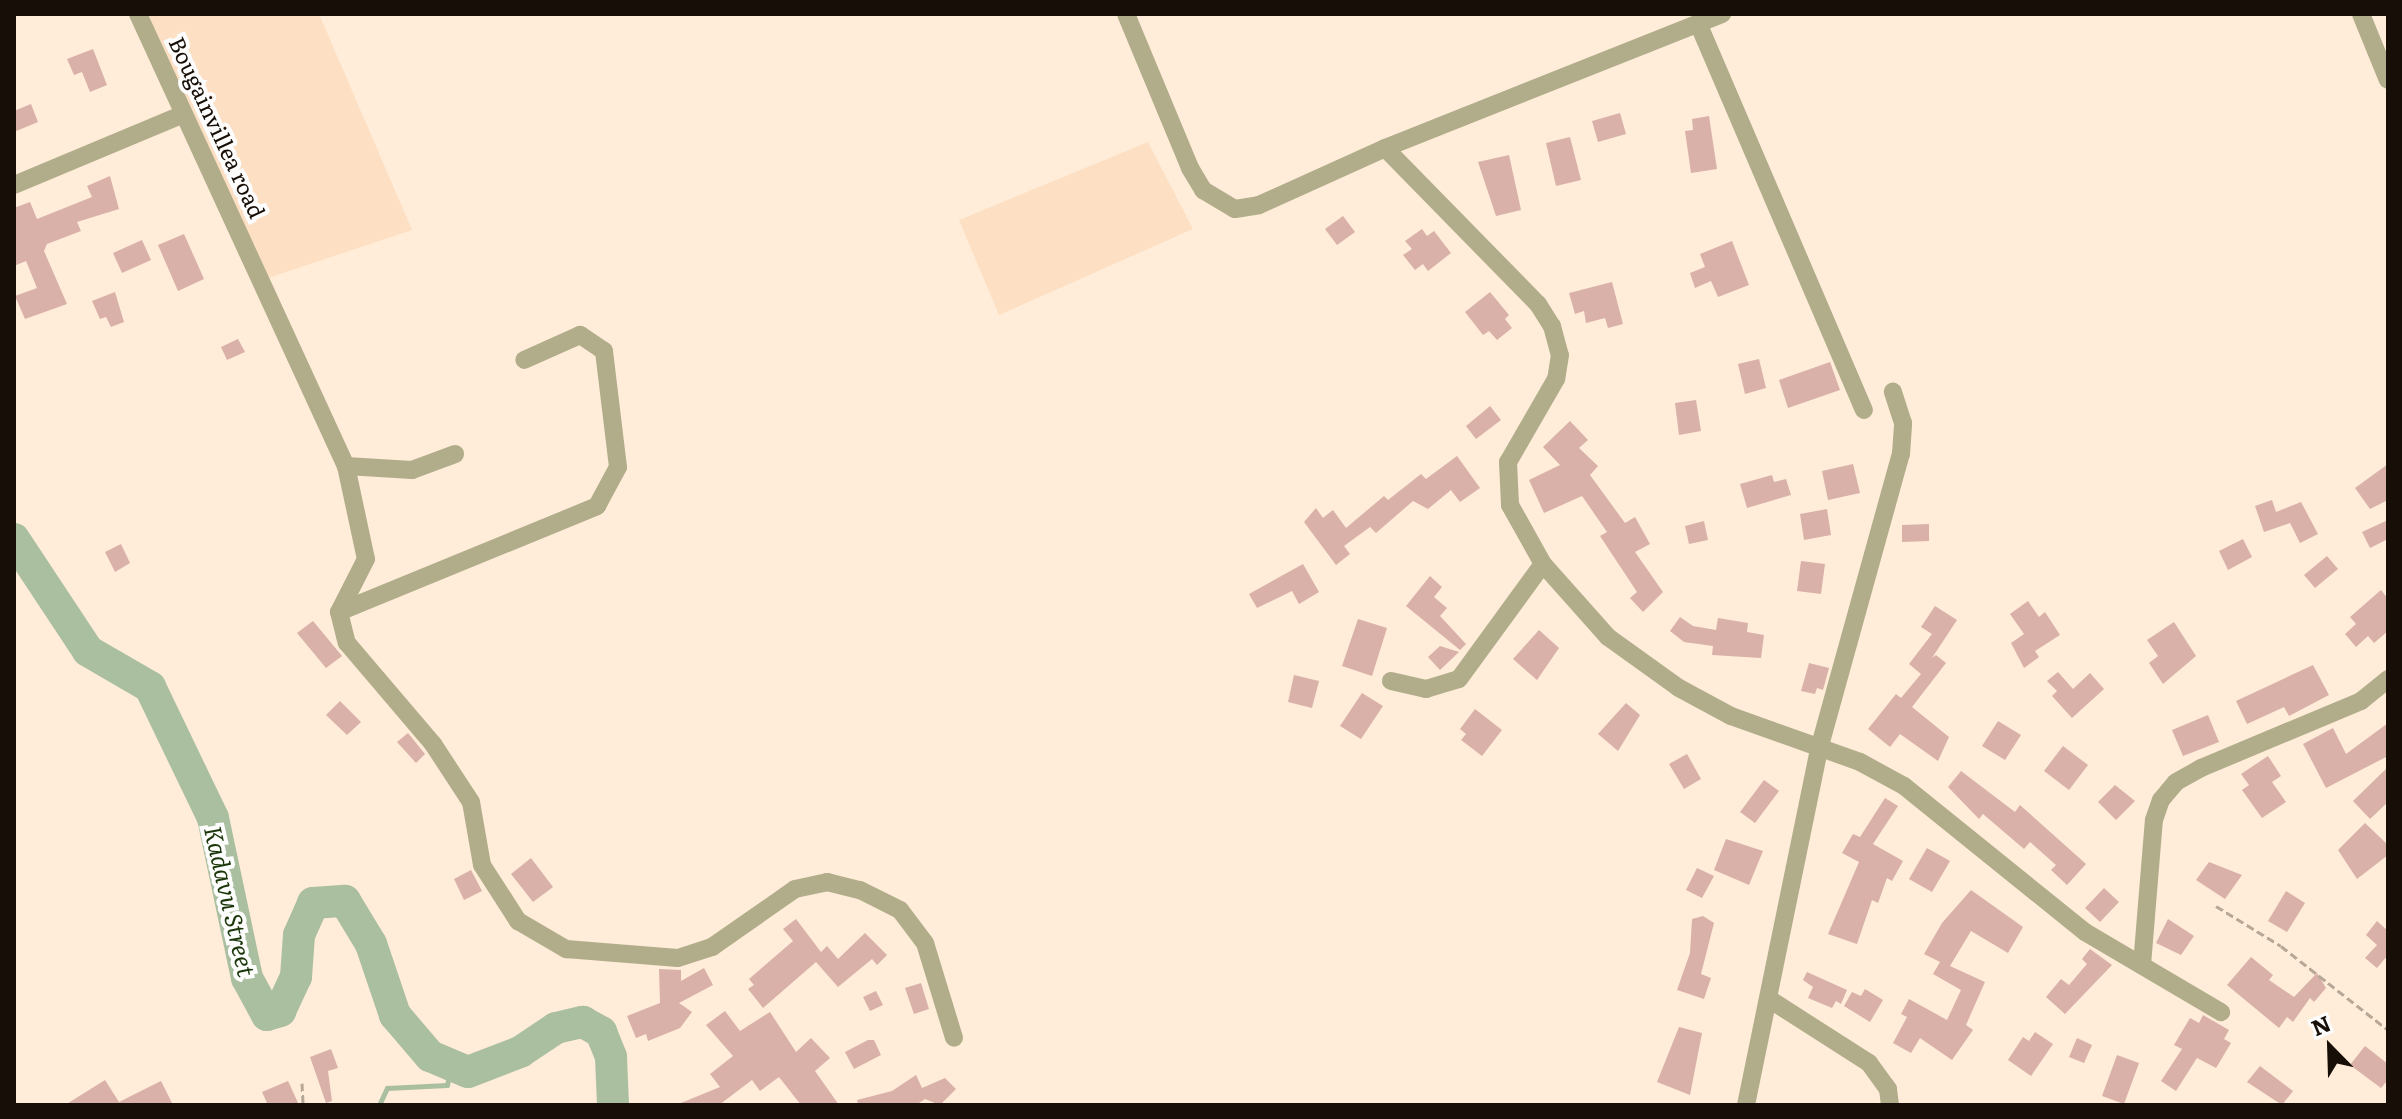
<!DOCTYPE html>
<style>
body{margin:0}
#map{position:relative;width:2402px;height:1119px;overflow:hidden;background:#ffecd9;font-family:Literata,serif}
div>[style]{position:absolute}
.built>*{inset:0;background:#fde0c3}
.stream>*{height:5px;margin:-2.5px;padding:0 2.5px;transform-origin:2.5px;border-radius:2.5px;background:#aabfa0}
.river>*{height:32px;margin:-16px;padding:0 16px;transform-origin:16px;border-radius:16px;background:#aabfa0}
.building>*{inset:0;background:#d9b1a8}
.path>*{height:3px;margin-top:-1.5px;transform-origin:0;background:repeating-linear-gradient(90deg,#b6a797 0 8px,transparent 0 12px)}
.minor>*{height:18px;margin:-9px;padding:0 9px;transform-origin:9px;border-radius:9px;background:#b1ad8a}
span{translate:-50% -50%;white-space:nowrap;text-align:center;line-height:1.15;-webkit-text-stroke:8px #fdfdfd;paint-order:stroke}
.street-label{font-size:22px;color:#170f07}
.water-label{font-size:24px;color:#1b3709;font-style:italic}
.frame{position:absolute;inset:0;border:16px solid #170f07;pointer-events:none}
.north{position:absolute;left:2290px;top:1007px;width:80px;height:80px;-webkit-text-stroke:6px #fdfdfd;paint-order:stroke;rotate:337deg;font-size:22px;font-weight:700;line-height:32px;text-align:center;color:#170f07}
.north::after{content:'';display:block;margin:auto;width:28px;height:36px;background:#170f07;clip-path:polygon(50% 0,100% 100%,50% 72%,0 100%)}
</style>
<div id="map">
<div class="built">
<div style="clip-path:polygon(148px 14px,319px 14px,412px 230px,262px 280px)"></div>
<div style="clip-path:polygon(1148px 142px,1193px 229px,999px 315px,959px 220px)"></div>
</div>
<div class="stream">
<div style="left:379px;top:1105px;width:19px;rotate:-65deg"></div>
<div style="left:387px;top:1088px;width:60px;rotate:-2.9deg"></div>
<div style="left:447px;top:1085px;width:19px;rotate:-78deg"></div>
</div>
<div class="river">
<div style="left:14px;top:539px;width:134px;rotate:56.5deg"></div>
<div style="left:88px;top:651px;width:72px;rotate:30.1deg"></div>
<div style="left:150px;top:687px;width:145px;rotate:64.3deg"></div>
<div style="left:213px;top:818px;width:164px;rotate:78deg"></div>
<div style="left:247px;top:978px;width:42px;rotate:61.6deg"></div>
<div style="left:267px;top:1015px;width:14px;rotate:-17deg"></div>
<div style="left:280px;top:1011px;width:38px;rotate:-65deg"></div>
<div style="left:296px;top:977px;width:42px;rotate:-85.9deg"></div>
<div style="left:299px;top:935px;width:35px;rotate:-66deg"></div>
<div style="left:313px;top:903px;width:32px;rotate:-4deg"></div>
<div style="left:345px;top:901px;width:50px;rotate:58.8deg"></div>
<div style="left:371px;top:944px;width:75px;rotate:71.3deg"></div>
<div style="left:395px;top:1015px;width:54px;rotate:49.5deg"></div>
<div style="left:430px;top:1056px;width:41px;rotate:22.8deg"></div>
<div style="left:468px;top:1072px;width:56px;rotate:-21deg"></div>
<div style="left:520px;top:1052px;width:43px;rotate:-33.7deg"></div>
<div style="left:556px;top:1028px;width:28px;rotate:-13deg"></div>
<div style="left:583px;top:1022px;width:21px;rotate:29deg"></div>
<div style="left:601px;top:1032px;width:27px;rotate:68deg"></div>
<div style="left:611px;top:1057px;width:48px;rotate:87.6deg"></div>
</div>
<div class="building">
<div style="clip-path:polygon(93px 49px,107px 85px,90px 92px,82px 72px,74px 75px,67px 59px)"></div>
<div style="clip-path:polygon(31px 104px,38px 122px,14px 132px,14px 111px)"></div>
<div style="clip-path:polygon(1620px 113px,1626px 134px,1598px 142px,1592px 121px)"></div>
<div style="clip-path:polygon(1709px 116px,1717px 169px,1691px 173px,1685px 131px,1693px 130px,1692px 119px)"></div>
<div style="clip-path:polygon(1570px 137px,1581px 180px,1556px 186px,1546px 143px)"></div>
<div style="clip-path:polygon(1509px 155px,1521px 210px,1496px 216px,1478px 162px)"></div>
<div style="clip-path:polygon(110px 176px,119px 209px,77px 222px,81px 231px,47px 244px,44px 251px,67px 304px,25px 319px,15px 296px,37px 288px,26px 261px,14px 266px,14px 208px,30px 202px,37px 219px,92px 197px,87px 186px)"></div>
<div style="clip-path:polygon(1343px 216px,1355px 232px,1337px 245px,1325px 229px)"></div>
<div style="clip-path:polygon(1422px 229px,1427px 236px,1434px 231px,1451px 253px,1428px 271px,1423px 264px,1415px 270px,1403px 255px,1412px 249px,1405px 241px)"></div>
<div style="clip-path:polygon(184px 234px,204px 279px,178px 291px,158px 245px)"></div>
<div style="clip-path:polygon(142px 240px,151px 260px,122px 273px,113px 253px)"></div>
<div style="clip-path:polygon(1732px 241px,1749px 285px,1718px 297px,1711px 281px,1695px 288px,1690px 273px,1705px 267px,1700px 254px)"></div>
<div style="clip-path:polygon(1612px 282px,1623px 324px,1608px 328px,1605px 318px,1586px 323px,1584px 311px,1575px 314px,1569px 293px)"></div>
<div style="clip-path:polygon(115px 292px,124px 322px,111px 327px,106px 317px,100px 319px,92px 301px)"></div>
<div style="clip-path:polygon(1490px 292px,1509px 315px,1505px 319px,1512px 328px,1497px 340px,1489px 331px,1483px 335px,1465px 312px)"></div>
<div style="clip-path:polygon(238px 339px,245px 352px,227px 360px,221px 347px)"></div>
<div style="clip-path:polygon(1759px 359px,1766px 388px,1745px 394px,1738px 364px)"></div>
<div style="clip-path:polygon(1830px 362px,1840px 390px,1788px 408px,1779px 380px)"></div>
<div style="clip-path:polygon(1696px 400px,1701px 431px,1679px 435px,1675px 403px)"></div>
<div style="clip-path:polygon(1490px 406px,1501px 420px,1476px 439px,1466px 426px)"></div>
<div style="clip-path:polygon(1570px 421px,1588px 440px,1579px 448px,1598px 466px,1590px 475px,1625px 523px,1635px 517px,1650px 544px,1635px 552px,1663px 592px,1643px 612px,1630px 598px,1637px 592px,1600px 536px,1607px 532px,1582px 496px,1544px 513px,1529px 480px,1560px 465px,1543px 447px)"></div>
<div style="clip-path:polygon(1457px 456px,1480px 488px,1460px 502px,1451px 490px,1428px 509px,1413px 501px,1376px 533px,1370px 527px,1344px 546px,1350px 554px,1336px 565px,1304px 522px,1316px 508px,1323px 518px,1333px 510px,1346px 528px,1384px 496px,1388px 500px,1421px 474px,1426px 479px)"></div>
<div style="clip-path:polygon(1853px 464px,1860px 493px,1828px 500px,1822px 471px)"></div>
<div style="clip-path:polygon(2388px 464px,2388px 500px,2370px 509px,2355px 488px)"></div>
<div style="clip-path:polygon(1772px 475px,1774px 482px,1786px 479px,1791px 495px,1747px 508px,1740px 484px)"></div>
<div style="clip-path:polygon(2272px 500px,2276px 512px,2301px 502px,2318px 534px,2300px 543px,2290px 523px,2264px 532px,2255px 506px)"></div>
<div style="clip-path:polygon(1827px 509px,1831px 535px,1804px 540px,1800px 514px)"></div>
<div style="clip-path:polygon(2388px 520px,2388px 539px,2370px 548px,2362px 532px)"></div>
<div style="clip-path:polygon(1704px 521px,1708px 540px,1689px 544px,1685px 526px)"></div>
<div style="clip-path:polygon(1929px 524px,1929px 541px,1902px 542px,1902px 525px)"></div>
<div style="clip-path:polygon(2243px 539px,2252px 557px,2228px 570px,2219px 551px)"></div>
<div style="clip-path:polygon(121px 544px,130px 563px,115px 572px,105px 552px)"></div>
<div style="clip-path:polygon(2327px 556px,2338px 569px,2315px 588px,2304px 575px)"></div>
<div style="clip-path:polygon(1801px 561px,1825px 564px,1821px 594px,1797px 591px)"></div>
<div style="clip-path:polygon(1303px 564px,1319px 592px,1299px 604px,1292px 591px,1257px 608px,1249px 594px)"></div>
<div style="clip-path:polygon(1430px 576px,1442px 587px,1434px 597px,1447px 608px,1440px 616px,1466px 644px,1460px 650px,1406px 606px)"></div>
<div style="clip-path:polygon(2381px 590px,2388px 599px,2388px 631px,2374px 643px,2368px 636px,2356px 647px,2345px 634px,2356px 624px,2350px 617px)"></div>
<div style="clip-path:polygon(2028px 601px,2039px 617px,2045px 612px,2060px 635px,2035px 651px,2039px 657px,2024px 668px,2011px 643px,2024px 634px,2010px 614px)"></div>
<div style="clip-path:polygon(1935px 606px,1957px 620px,1932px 658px,1936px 655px,1946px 663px,1912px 707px,1949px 737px,1938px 761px,1900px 734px,1890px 747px,1868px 729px,1896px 694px,1901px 698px,1921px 674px,1909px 664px,1932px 634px,1921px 627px)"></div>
<div style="clip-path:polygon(1680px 617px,1693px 626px,1716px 630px,1718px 618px,1748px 623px,1747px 632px,1764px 635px,1761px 658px,1712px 655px,1713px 646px,1684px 642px,1670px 631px)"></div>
<div style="clip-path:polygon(1358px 619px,1387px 628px,1372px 676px,1342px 666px)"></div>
<div style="clip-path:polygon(313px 621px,342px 656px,326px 668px,297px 633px)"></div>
<div style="clip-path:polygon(2174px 622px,2196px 656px,2163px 684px,2149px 663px,2158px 656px,2147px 640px)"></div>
<div style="clip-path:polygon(1539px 630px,1559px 648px,1537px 680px,1513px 659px)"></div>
<div style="clip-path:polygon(1440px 646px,1459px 652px,1440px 670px,1428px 657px)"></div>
<div style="clip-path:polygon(1809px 663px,1829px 668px,1823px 690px,1817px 688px,1815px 694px,1801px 691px)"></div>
<div style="clip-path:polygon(2313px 665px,2329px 695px,2289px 716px,2284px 707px,2247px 724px,2236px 701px)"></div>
<div style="clip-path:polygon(2058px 672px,2073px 689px,2090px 673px,2104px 689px,2072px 718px,2052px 696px,2057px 691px,2047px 681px)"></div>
<div style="clip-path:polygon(1294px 675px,1319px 681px,1312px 708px,1288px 702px)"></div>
<div style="clip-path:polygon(1362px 693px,1383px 706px,1361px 739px,1340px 726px)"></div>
<div style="clip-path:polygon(340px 701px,361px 722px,347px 735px,326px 715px)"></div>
<div style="clip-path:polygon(1626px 703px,1640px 715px,1618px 751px,1598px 734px)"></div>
<div style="clip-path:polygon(1475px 709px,1502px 730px,1482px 756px,1461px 740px,1466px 734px,1460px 729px)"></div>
<div style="clip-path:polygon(2208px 715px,2219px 742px,2183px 756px,2172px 730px)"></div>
<div style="clip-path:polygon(1998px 721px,2021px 735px,2005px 760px,1982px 746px)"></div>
<div style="clip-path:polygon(2388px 723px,2388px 756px,2326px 788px,2303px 744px,2333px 728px,2346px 754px)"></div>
<div style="clip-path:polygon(408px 733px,425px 754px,416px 763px,397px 742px)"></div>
<div style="clip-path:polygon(2063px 746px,2088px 765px,2069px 790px,2044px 771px)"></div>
<div style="clip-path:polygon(1687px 754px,1701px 779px,1684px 789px,1669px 764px)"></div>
<div style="clip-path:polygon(2268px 756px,2281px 776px,2272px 782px,2286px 802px,2262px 818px,2242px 790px,2249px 785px,2241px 774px)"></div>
<div style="clip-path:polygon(2388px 767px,2388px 802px,2370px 819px,2353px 801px)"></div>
<div style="clip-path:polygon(1961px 771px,2015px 812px,2020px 805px,2086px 864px,2067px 885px,2051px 870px,2056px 865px,2030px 842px,2024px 849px,1983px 814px,1979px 819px,1948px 787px)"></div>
<div style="clip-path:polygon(1764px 780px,1779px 791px,1755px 823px,1740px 812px)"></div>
<div style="clip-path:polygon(2115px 785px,2135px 801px,2116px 820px,2098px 802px)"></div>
<div style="clip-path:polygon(1885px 798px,1898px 806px,1873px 844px,1903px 861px,1892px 881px,1887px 878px,1878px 903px,1872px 900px,1857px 944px,1828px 934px,1859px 862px,1842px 853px,1853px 834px,1860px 837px)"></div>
<div style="clip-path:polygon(2365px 823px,2388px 845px,2388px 855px,2357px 879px,2338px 850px)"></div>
<div style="clip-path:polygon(1726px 839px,1763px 851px,1749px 885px,1714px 870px)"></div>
<div style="clip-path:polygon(1927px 848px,1950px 861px,1932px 892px,1909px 879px)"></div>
<div style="clip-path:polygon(531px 858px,553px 887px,533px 902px,511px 874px)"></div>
<div style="clip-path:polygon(2209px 862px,2242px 875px,2225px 899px,2196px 880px)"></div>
<div style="clip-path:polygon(1697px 868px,1714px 876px,1702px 898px,1686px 890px)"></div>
<div style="clip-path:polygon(471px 870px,482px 891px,464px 900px,454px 879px)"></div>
<div style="clip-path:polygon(2104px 888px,2119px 902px,2100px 922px,2085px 908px)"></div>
<div style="clip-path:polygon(1971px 890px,2023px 927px,2008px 953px,1971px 931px,1950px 966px,1985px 982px,1966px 1025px,1973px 1030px,1952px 1060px,1920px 1038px,1911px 1053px,1893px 1043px,1907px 1017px,1901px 1014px,1909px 999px,1947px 1020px,1961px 990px,1933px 974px,1940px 962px,1924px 954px,1942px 923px)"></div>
<div style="clip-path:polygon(2286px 891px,2305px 903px,2287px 932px,2268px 921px)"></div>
<div style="clip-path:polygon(1703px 916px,1714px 923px,1701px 974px,1711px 978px,1704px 999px,1677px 990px,1690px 953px,1692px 919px)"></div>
<div style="clip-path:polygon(796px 919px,821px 952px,827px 946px,838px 959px,865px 933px,887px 955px,877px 965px,872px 959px,838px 987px,816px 962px,763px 1008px,748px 989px,754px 985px,749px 979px,793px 941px,783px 929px)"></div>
<div style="clip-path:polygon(2168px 919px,2194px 936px,2181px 955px,2156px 943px)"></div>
<div style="clip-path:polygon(2377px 921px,2388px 931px,2388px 955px,2377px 968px,2365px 958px,2377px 945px,2366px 935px)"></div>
<div style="clip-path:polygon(2090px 949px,2112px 965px,2065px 1014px,2046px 997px,2061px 979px,2069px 985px,2087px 964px,2082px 959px)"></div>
<div style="clip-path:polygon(2251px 957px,2273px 975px,2269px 980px,2294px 997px,2317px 973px,2326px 988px,2314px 1002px,2310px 998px,2293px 1022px,2287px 1017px,2279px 1028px,2227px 985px)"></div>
<div style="clip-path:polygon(704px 968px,713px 985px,679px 1003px,692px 1012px,680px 1028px,648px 1041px,646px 1034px,636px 1038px,627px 1016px,660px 1003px,659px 969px,681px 970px,681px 981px)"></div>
<div style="clip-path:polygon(1807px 972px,1847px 990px,1841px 1004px,1836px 1001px,1832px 1008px,1808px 998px,1813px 987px,1803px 980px)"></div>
<div style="clip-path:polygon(921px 983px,929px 1009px,914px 1014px,905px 988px)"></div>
<div style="clip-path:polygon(1865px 989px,1883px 1000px,1870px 1022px,1844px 1006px,1852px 992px,1861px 996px)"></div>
<div style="clip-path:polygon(876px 991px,883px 1005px,870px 1011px,863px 997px)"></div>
<div style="clip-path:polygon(725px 1011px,740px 1031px,770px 1012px,796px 1052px,811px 1038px,830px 1058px,815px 1071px,839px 1105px,801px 1105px,779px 1077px,760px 1091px,752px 1080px,719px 1105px,676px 1105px,720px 1087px,710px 1074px,733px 1056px,706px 1025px)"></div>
<div style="clip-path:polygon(2203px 1015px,2229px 1030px,2224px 1039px,2231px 1043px,2216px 1068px,2197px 1058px,2176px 1091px,2161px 1081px,2182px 1049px,2174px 1045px,2190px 1018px,2199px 1023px)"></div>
<div style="clip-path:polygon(1679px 1027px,1702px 1033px,1690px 1095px,1657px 1082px)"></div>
<div style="clip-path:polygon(2035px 1032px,2053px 1044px,2031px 1076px,2008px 1060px,2023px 1037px,2029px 1041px)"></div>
<div style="clip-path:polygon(2077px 1038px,2092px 1045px,2084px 1063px,2069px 1057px)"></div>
<div style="clip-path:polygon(868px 1040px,874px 1040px,881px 1055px,854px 1069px,845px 1052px)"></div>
<div style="clip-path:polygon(2365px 1046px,2388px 1064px,2388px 1080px,2381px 1088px,2350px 1065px)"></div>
<div style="clip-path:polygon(331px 1049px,338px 1068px,328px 1071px,332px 1101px,326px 1103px,310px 1057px)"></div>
<div style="clip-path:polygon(2117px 1055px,2139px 1063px,2124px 1104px,2102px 1096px)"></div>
<div style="clip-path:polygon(2260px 1066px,2293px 1091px,2282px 1105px,2247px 1082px)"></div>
<div style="clip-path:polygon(916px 1075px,922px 1088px,945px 1078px,956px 1089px,940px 1105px,925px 1099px,916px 1105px,858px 1105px,857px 1100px,892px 1091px)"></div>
<div style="clip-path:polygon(105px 1080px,119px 1102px,161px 1081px,173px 1105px,65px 1105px)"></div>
<div style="clip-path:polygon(288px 1081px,299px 1105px,268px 1105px,262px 1092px)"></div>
</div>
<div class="path">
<div style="left:2216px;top:906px;width:76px;rotate:31.6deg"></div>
<div style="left:2281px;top:946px;width:136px;rotate:38.1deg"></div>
<div style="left:302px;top:1083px;width:22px;rotate:87deg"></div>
</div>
<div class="minor">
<div style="left:138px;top:14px;width:498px;rotate:65.3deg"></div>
<div style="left:346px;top:466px;width:95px;rotate:77.9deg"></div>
<div style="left:366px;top:559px;width:59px;rotate:117deg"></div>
<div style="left:339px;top:612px;width:32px;rotate:76deg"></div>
<div style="left:347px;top:643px;width:133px;rotate:49.6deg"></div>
<div style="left:433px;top:744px;width:69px;rotate:56.8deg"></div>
<div style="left:471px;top:802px;width:64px;rotate:80.1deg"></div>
<div style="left:482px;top:865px;width:67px;rotate:57.3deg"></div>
<div style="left:518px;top:921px;width:56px;rotate:30.3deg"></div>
<div style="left:566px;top:949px;width:112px;rotate:4.6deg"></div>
<div style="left:678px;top:958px;width:36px;rotate:-18deg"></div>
<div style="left:712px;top:947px;width:101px;rotate:-34.9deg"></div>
<div style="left:795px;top:889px;width:33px;rotate:-12deg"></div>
<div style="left:827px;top:882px;width:34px;rotate:14deg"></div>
<div style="left:860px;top:890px;width:45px;rotate:26.6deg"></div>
<div style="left:900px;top:910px;width:41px;rotate:52.9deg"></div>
<div style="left:925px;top:943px;width:99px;rotate:73deg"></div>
<div style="left:1126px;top:14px;width:167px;rotate:67.4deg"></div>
<div style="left:1190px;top:168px;width:26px;rotate:59deg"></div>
<div style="left:1203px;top:190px;width:37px;rotate:31deg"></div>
<div style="left:1235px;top:209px;width:24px;rotate:-9deg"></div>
<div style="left:1259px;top:205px;width:138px;rotate:-24.3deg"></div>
<div style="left:1385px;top:148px;width:363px;rotate:-21.7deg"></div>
<div style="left:2361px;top:14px;width:71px;rotate:67.8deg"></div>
<div style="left:1698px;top:23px;width:421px;rotate:66.8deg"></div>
<div style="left:1385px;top:148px;width:219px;rotate:45.6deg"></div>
<div style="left:1538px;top:304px;width:26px;rotate:58deg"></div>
<div style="left:1552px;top:326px;width:30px;rotate:75deg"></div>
<div style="left:1560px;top:355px;width:24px;rotate:99deg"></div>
<div style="left:1556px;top:379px;width:96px;rotate:120deg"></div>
<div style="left:1508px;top:462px;width:43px;rotate:87.3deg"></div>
<div style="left:1510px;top:505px;width:68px;rotate:60.8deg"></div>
<div style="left:1543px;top:564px;width:98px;rotate:48.3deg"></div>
<div style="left:1608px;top:637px;width:87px;rotate:35.7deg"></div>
<div style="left:1679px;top:688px;width:59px;rotate:28.3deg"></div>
<div style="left:1731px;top:716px;width:137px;rotate:19.6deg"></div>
<div style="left:1860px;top:762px;width:50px;rotate:28.6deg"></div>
<div style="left:1904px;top:786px;width:233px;rotate:38.9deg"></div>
<div style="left:2085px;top:932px;width:158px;rotate:30.5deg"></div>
<div style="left:14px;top:185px;width:184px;rotate:-22.7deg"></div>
<div style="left:346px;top:466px;width:66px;rotate:3.5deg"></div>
<div style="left:412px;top:470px;width:46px;rotate:-20.4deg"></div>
<div style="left:339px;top:612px;width:279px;rotate:-22.3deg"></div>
<div style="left:597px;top:506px;width:44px;rotate:-61.7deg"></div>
<div style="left:618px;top:467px;width:117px;rotate:-96.9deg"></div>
<div style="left:604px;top:351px;width:29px;rotate:-146deg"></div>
<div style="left:580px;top:335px;width:61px;rotate:155.9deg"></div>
<div style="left:1391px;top:681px;width:36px;rotate:13deg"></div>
<div style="left:1426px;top:689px;width:34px;rotate:-17deg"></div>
<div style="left:1459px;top:679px;width:142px;rotate:-53.9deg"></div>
<div style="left:2142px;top:965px;width:145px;rotate:-85.3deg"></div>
<div style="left:2154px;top:820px;width:21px;rotate:-71deg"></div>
<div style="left:2161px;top:800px;width:23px;rotate:-50deg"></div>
<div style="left:2176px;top:782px;width:29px;rotate:-29deg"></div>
<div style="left:2201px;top:768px;width:173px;rotate:-22.7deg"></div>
<div style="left:2361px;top:701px;width:35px;rotate:-39deg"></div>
<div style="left:1769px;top:999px;width:119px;rotate:32.6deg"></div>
<div style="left:1869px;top:1063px;width:32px;rotate:54deg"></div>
<div style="left:1888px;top:1089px;width:16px;rotate:83deg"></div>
<div style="left:1746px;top:1105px;width:363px;rotate:-78.4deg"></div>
<div style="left:1819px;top:749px;width:306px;rotate:-74.5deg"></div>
<div style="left:1901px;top:454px;width:31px;rotate:-86deg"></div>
<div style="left:1903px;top:423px;width:33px;rotate:-108deg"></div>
</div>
<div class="street-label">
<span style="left:218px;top:127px;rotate:65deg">Bougainvillea road</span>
</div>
<div class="water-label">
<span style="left:231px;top:901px;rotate:77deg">Kadavu Street</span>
</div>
<div class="frame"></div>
<div class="north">N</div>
</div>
